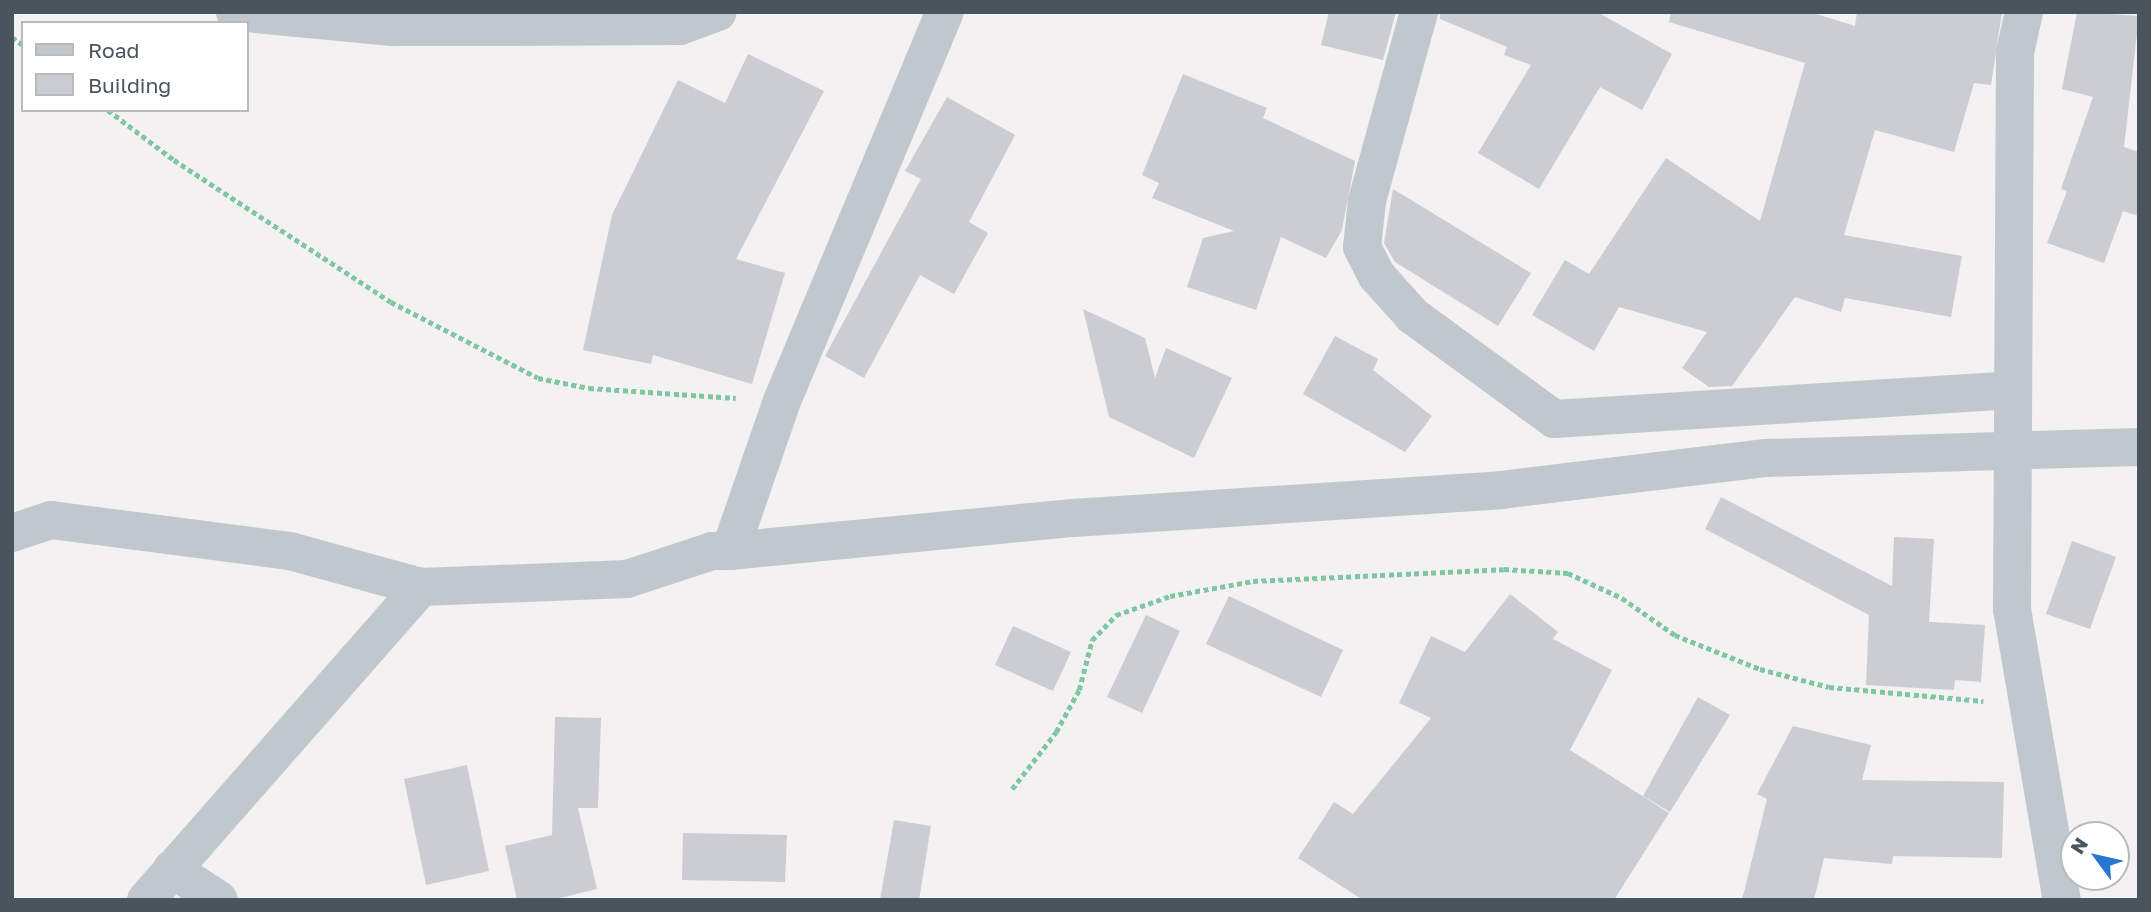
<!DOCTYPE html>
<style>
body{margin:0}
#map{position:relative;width:2151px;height:912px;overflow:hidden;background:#f3f1f1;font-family:"Golos Text",sans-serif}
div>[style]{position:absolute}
.building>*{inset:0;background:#cbcdd3}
.path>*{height:4.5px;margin-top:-2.25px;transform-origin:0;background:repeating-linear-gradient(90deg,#7fc6a3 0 5px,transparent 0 8.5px)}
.minor>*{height:38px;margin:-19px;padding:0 19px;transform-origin:19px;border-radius:19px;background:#c0c8ce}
.tertiary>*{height:38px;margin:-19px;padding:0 19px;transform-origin:19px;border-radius:19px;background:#c0c8ce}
span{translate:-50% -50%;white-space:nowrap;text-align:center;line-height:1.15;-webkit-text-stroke:5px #fff;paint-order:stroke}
.frame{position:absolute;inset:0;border:14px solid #4a545c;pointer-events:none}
.legend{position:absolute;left:21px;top:21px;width:228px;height:91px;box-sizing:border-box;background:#fff;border:2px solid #b7bbbe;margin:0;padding:9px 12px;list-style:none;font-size:21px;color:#4a545c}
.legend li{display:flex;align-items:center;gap:14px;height:35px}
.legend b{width:35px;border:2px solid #b7bbbe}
.north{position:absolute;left:2060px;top:821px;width:70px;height:70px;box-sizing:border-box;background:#fff;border:2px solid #b7bbbe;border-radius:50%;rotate:303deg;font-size:19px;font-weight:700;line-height:28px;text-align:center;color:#4a545c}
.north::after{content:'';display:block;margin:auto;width:24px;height:32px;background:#2b75d3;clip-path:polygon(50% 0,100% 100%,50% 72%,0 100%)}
</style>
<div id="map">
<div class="building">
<div style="clip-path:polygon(1329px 12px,1396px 12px,1383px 60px,1321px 45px)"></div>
<div style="clip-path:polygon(1440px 12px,1597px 12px,1672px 54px,1642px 110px,1600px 87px,1539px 189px,1478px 153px,1531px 65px,1504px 55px,1507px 47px,1440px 19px)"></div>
<div style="clip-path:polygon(1671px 12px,1810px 12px,1855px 26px,1857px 12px,2002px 12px,1991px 85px,1974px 83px,1954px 152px,1875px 130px,1844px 235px,1962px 256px,1951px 317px,1845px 298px,1841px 312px,1795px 297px,1732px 386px,1709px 387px,1682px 368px,1707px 332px,1619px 307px,1594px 351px,1532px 315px,1565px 260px,1589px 274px,1666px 158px,1760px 221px,1805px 63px,1669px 22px)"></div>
<div style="clip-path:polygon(2077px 12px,2139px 16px,2124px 147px,2139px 152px,2139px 216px,2123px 211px,2104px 263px,2047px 243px,2067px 191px,2061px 189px,2093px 97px,2062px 89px)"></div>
<div style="clip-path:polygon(748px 54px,824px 91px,736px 259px,785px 273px,752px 384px,653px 355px,651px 364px,583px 350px,612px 215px,678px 80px,725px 103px)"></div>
<div style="clip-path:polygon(1183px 74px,1267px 108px,1263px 118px,1355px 161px,1342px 230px,1326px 258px,1281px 237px,1256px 310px,1187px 287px,1203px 238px,1234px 231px,1152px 198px,1159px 183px,1142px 175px)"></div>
<div style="clip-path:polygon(947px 97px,1015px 135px,969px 222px,988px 233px,954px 294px,920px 275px,864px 378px,825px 356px,921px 179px,905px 171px)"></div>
<div style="clip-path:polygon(1393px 189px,1531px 273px,1498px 326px,1395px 262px,1384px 243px)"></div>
<div style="clip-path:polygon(1083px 309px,1145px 338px,1155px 378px,1166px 348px,1232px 378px,1194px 458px,1109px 417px)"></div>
<div style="clip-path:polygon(1335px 336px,1378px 359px,1373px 370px,1432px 416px,1405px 452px,1303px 394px)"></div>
<div style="clip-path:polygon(1721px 497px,1892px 586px,1894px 537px,1934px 539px,1929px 622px,1985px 625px,1981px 682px,1955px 680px,1954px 690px,1866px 685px,1869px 615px,1705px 529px)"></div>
<div style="clip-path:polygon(2072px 541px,2116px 557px,2090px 629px,2046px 614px)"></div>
<div style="clip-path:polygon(1510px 594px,1558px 632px,1553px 639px,1612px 670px,1570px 750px,1669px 813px,1614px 900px,1363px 900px,1298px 858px,1334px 802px,1353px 814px,1431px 718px,1399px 703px,1431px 636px,1465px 652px)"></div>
<div style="clip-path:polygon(1229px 596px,1343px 650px,1321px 697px,1206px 644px)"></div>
<div style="clip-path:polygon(1146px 615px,1180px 631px,1142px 713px,1107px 697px)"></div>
<div style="clip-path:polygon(1013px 626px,1071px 652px,1053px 691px,995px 665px)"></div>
<div style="clip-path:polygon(1698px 697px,1730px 715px,1670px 812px,1643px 796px)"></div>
<div style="clip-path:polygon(555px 717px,601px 718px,598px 808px,578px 808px,597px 889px,552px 900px,517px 900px,505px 846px,552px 835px)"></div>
<div style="clip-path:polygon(1793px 726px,1871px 745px,1862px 780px,2004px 782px,2002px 858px,1893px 856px,1892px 864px,1824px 858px,1814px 900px,1742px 900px,1767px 799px,1757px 794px)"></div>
<div style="clip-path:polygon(467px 765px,489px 871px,426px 885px,404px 779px)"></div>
<div style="clip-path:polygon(894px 820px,931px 826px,919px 900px,880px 900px)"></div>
<div style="clip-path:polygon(683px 833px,787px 835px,785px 882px,682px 880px)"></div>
</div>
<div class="path">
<div style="left:12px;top:37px;width:14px;rotate:36deg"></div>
<div style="left:108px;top:110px;width:83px;rotate:37.1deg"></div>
<div style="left:174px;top:160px;width:259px;rotate:33.2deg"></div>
<div style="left:391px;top:302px;width:165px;rotate:27.3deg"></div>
<div style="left:538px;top:378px;width:52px;rotate:11.1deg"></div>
<div style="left:589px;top:388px;width:147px;rotate:3.9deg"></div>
<div style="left:1012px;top:789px;width:72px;rotate:-52.3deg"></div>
<div style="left:1056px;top:732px;width:48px;rotate:-61.3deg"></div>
<div style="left:1079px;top:690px;width:52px;rotate:-75.4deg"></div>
<div style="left:1092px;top:640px;width:35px;rotate:-46deg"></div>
<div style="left:1116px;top:615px;width:57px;rotate:-19.4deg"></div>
<div style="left:1170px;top:596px;width:84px;rotate:-10.2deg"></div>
<div style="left:1253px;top:581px;width:251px;rotate:-2.7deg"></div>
<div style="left:1504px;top:569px;width:64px;rotate:3.6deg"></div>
<div style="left:1568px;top:573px;width:60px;rotate:24.8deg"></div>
<div style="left:1622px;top:598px;width:65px;rotate:34.9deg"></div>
<div style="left:1675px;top:635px;width:92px;rotate:21.8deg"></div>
<div style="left:1760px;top:669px;width:71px;rotate:14.6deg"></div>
<div style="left:1829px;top:687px;width:155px;rotate:5.2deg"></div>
</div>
<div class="minor">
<div style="left:235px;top:12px;width:158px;rotate:5.5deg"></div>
<div style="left:392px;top:27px;width:103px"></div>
<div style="left:495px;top:27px;width:185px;rotate:-0.3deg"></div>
<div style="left:680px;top:26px;width:40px;rotate:-20.2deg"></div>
<div style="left:1419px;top:12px;width:196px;rotate:105.4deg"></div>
<div style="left:1367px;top:201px;width:46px;rotate:96.2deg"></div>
<div style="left:1362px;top:247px;width:33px;rotate:63deg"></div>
<div style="left:1377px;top:276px;width:54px;rotate:48deg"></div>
<div style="left:1413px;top:316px;width:175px;rotate:36.1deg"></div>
<div style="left:1554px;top:419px;width:460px;rotate:-3.6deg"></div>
<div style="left:2024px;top:12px;width:42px;rotate:102.4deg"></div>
<div style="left:2015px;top:53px;width:556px;rotate:90.31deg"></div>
<div style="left:2012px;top:609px;width:295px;rotate:80.3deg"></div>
<div style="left:730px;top:551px;width:345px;rotate:-5.5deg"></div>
<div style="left:1073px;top:518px;width:429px;rotate:-3.7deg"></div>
<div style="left:1501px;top:490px;width:267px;rotate:-6.9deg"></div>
<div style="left:1766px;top:458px;width:373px;rotate:-1.7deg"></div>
<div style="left:172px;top:869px;width:56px;rotate:33.4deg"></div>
<div style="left:146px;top:900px;width:417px;rotate:-48.7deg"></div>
</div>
<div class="tertiary">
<div style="left:12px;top:533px;width:41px;rotate:-18.4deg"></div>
<div style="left:51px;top:520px;width:241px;rotate:7.4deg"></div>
<div style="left:290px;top:551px;width:136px;rotate:15.4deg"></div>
<div style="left:421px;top:587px;width:206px;rotate:-2.2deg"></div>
<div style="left:627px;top:579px;width:89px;rotate:-18.2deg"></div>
<div style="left:712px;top:551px;width:18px"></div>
<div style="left:730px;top:551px;width:159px;rotate:-70.9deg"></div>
<div style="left:782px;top:401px;width:422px;rotate:-67.3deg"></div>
</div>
<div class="frame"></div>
<ul class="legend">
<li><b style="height:9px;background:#c0c8ce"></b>Road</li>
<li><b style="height:19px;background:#cbcdd3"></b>Building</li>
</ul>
<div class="north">N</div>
</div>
